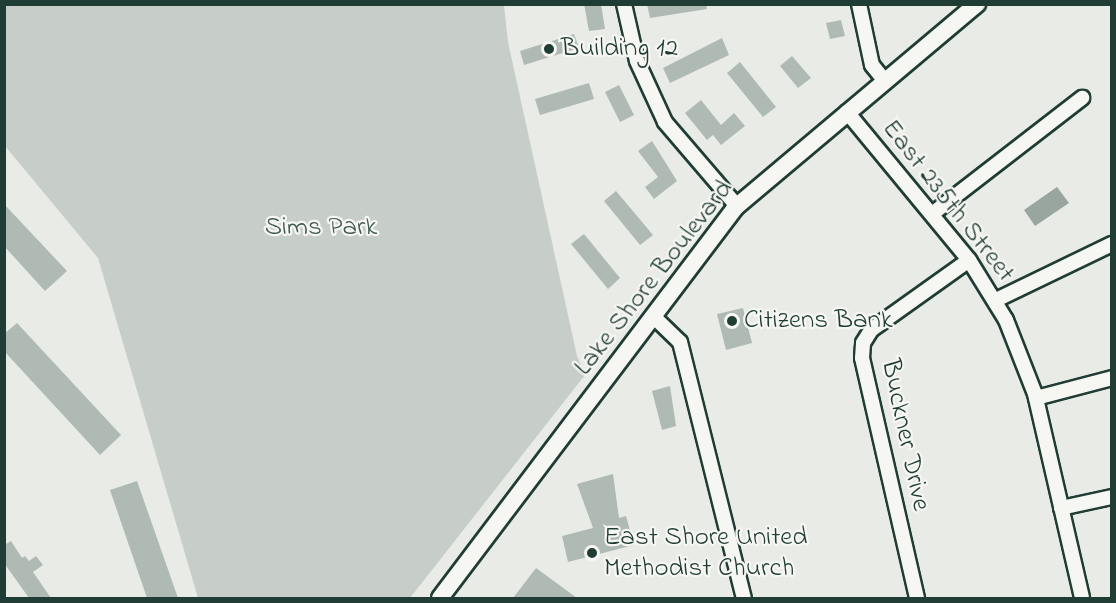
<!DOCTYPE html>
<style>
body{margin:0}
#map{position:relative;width:1116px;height:603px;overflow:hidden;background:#e9ebe7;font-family:"Indie Flower",sans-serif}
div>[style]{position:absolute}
.green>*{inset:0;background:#c7cec9}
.water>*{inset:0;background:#99a6a0}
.building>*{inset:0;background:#b0bab5}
.roads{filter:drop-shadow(2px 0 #1f3d34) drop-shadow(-2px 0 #1f3d34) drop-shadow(0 2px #1f3d34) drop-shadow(0 -2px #1f3d34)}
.minor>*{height:14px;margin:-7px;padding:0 7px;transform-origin:7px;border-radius:7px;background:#f6f6f2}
.major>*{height:16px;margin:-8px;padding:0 8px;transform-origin:8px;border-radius:8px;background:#f6f6f2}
.dots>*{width:16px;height:16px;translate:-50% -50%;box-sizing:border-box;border:3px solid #f6f6f2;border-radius:50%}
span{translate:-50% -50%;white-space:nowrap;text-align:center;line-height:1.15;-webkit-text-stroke:4.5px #f6f6f2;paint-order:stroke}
.poi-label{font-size:27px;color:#1f3d34}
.left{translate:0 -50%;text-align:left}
.street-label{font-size:27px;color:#1f3d34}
.park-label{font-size:27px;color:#415a52}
.frame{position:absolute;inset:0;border:6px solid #1f3d34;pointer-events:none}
</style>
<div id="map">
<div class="green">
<div style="clip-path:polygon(4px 5px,504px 5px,508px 42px,577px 356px,585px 375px,410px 598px,198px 598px,98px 258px,5px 146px)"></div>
</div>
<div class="water">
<div style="clip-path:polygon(1057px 187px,1069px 203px,1035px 226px,1024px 210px)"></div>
</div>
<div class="building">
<div style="clip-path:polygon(584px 4px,601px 4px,605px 29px,589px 31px)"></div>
<div style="clip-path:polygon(647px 4px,706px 4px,707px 9px,650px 18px)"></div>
<div style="clip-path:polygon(841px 20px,845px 36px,830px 39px,826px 23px)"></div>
<div style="clip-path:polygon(574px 34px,579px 48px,524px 65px,520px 51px)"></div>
<div style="clip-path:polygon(722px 38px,729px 55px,670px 83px,663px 68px)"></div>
<div style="clip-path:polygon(792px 56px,811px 78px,798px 88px,780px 66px)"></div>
<div style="clip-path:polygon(740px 62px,776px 107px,763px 117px,727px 73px)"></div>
<div style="clip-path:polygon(589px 83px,594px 99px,540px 115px,535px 99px)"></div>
<div style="clip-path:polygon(619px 85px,634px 115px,620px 122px,605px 92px)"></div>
<div style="clip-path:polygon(701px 100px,721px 125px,734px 113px,745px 126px,721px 145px,713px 135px,707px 140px,685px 113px)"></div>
<div style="clip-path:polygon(652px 141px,677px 181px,654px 199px,645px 187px,658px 177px,638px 151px)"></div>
<div style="clip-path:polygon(616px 191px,653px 235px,640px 245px,604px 201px)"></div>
<div style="clip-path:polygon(4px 204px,67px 271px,45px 291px,4px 246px)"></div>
<div style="clip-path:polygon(584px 234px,620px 278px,608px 289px,571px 244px)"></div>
<div style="clip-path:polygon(743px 308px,752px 343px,726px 350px,717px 314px)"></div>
<div style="clip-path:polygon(17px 323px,121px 435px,100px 455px,4px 351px,4px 334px)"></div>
<div style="clip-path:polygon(670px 386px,676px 426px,662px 430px,652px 391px)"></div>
<div style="clip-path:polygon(613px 474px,619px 518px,626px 516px,634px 545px,568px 562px,562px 536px,593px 528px,577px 484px)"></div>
<div style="clip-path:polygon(137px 481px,178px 598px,147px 598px,110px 490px)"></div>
<div style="clip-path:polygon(11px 541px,22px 558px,25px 556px,29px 561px,36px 556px,43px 565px,33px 572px,51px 598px,29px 598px,4px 563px,4px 545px)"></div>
<div style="clip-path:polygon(536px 568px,577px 598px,513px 598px)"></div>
</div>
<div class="roads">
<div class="minor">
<div style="left:624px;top:4px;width:58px;rotate:77.2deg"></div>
<div style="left:637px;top:61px;width:67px;rotate:65.3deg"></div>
<div style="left:665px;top:122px;width:111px;rotate:49.4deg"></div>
<div style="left:859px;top:4px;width:62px;rotate:78deg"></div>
<div style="left:872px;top:65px;width:21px;rotate:51deg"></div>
<div style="left:847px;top:112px;width:192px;rotate:50.5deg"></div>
<div style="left:969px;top:260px;width:70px;rotate:58.3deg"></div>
<div style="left:1006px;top:320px;width:79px;rotate:68.6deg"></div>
<div style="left:1035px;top:394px;width:209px;rotate:77deg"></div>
<div style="left:932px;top:214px;width:190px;rotate:-37.7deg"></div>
<div style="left:996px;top:300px;width:129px;rotate:-25.8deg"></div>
<div style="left:654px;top:317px;width:36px;rotate:44deg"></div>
<div style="left:680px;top:342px;width:264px;rotate:76deg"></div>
<div style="left:1036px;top:398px;width:79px;rotate:-14.7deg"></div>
<div style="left:1061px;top:508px;width:52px;rotate:-12.2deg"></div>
<div style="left:917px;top:598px;width:246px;rotate:-102.9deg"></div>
<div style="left:862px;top:358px;width:15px;rotate:-86deg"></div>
<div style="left:863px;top:343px;width:15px;rotate:-58deg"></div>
<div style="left:871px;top:330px;width:120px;rotate:-35.5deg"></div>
</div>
<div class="major">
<div style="left:440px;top:598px;width:492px;rotate:-52.9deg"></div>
<div style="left:737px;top:206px;width:314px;rotate:-40.1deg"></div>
</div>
</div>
<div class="dots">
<div style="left:549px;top:49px;background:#1f3d34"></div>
<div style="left:732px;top:321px;background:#1f3d34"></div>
<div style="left:592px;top:553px;background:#1f3d34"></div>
</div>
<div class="poi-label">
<span class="left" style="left:561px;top:49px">Building 12</span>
<span class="left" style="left:744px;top:321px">Citizens Bank</span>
<span class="left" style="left:604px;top:553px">East Shore United<br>Methodist Church</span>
</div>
<div class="street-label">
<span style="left:948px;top:201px;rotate:52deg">East 235th Street</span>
<span style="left:654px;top:278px;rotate:-52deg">Lake Shore Boulevard</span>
<span style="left:905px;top:435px;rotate:78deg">Buckner Drive</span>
</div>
<div class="park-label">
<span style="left:321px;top:228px">Sims Park</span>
</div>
<div class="frame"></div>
</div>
